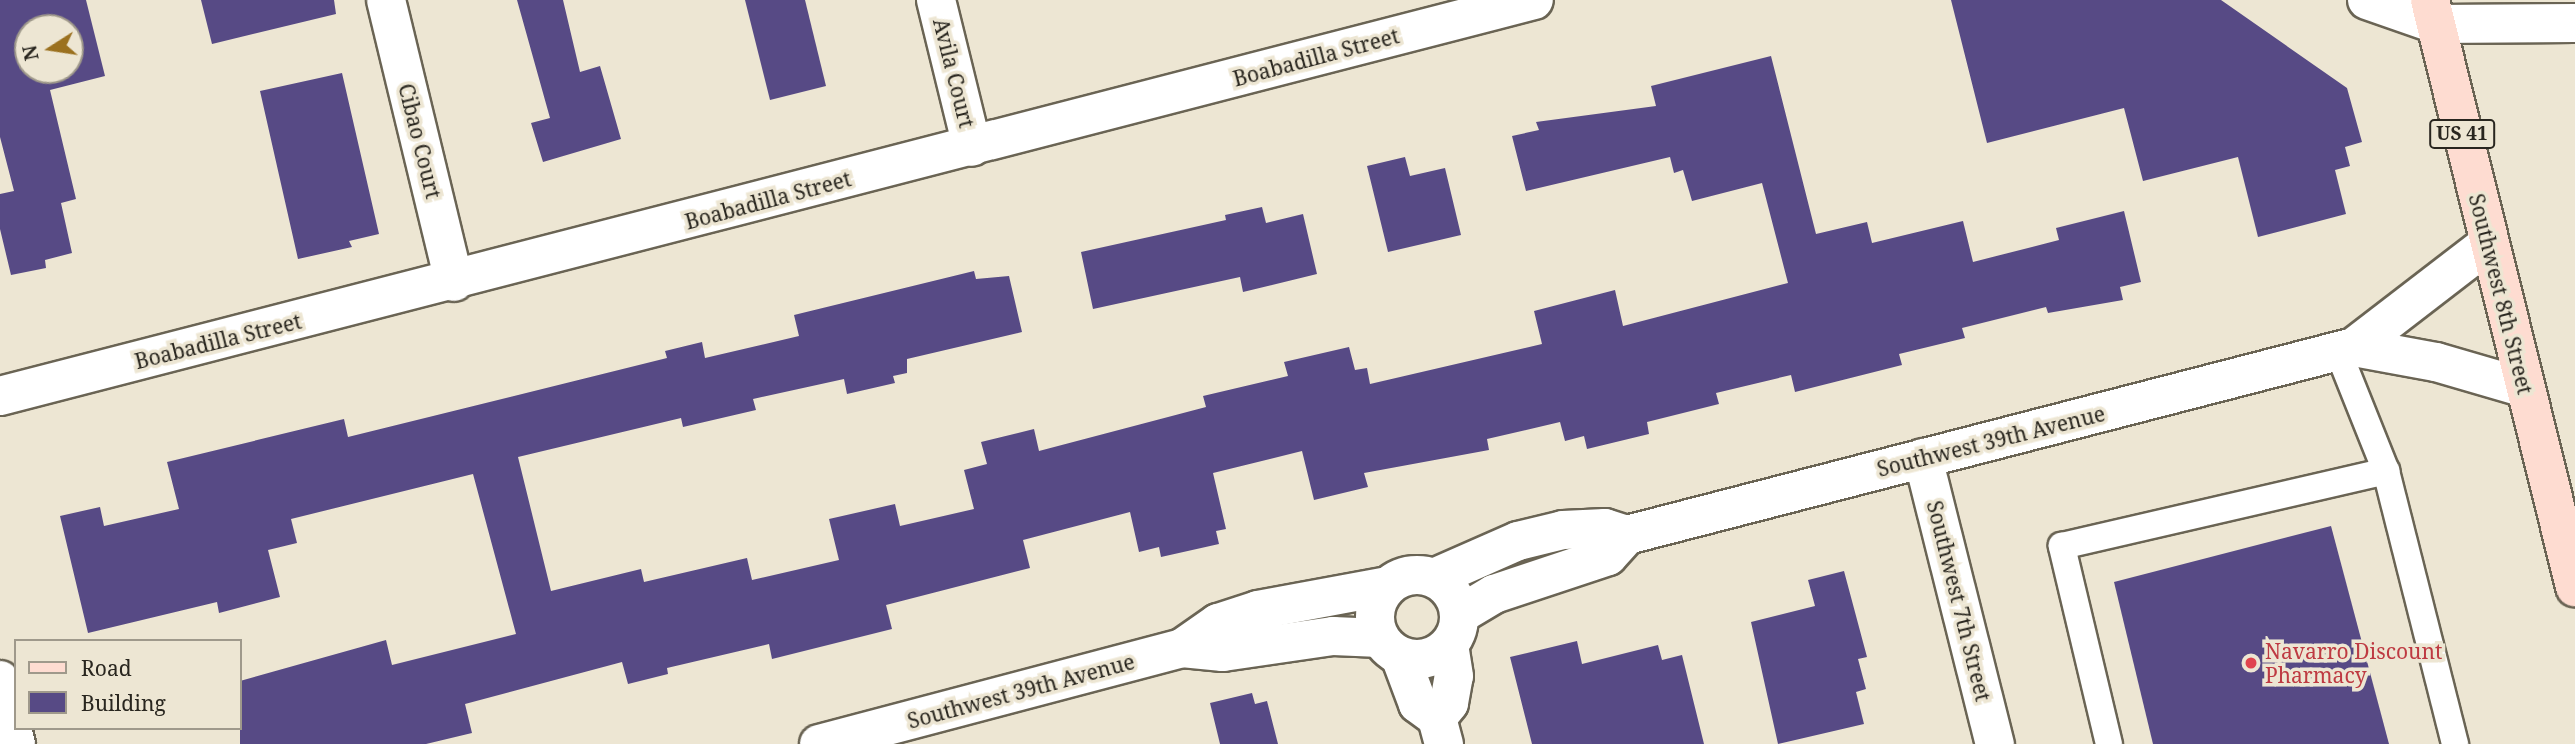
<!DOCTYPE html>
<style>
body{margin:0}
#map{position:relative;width:2575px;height:744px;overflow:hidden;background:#ede6d3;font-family:"Noto Serif",serif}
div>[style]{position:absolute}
.building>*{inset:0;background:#574a85}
.roads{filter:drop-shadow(2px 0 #6a6454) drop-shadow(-2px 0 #6a6454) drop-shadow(0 2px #6a6454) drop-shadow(0 -2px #6a6454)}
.service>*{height:26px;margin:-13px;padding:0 13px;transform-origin:13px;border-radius:13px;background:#fff}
.minor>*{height:38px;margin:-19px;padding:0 19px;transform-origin:19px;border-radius:19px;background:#fff}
.minor>.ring{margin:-19px;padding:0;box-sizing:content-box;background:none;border:38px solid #fff;border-radius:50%}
.tertiary>*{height:38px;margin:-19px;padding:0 19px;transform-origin:19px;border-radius:19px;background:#fff}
.primary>*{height:38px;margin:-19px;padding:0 19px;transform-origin:19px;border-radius:19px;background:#fedcd1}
.dots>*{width:19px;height:19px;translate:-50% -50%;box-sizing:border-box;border:4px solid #ede6d3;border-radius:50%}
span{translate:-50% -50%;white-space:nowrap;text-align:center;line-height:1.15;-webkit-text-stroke:7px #ede6d3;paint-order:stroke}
.shield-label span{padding:2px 5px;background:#ede6d3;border:2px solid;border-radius:5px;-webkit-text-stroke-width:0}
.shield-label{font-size:19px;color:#29261f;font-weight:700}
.street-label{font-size:21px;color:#29261f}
.health-label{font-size:21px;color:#be3a42}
.left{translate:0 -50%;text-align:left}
.legend{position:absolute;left:14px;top:639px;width:228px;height:91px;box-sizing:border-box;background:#ede6d3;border:2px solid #9f998b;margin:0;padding:9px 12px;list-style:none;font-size:21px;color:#29261f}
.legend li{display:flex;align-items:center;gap:14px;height:35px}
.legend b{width:35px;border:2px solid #9f998b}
.north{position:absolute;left:14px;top:14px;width:70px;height:70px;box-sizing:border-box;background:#ede6d3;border:2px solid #9f998b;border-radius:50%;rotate:258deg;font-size:19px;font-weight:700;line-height:28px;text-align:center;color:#29261f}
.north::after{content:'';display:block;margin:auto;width:24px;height:32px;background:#9b711f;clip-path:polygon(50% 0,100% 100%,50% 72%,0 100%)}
</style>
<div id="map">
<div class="building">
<div style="clip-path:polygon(evenodd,0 0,86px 0,105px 76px,50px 90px,76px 199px,61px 203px,72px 253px,45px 260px,46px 268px,11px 275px,0 229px,0 194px,14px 191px,0 137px,0 0,28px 28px,70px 28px,70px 70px,28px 70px,28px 28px)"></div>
<div style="clip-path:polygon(201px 0,334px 0,336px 14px,212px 44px)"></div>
<div style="clip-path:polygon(517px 0,563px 0,580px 72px,600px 66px,621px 139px,543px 162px,531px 123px,550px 118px)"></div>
<div style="clip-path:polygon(745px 0,805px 0,826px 86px,770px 100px)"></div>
<div style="clip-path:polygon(1951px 0,2221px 0,2347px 88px,2362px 142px,2345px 147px,2350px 166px,2335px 170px,2346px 214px,2258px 237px,2238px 157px,2143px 181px,2124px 108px,1987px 143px)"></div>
<div style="clip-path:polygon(1771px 56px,1816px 234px,1867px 222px,1872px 243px,1963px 221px,1973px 262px,2059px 240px,2056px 228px,2124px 211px,2141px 282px,2120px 287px,2123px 300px,2048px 313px,2046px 307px,1962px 328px,1965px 338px,1899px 354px,1902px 365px,1795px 392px,1791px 375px,1716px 393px,1719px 404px,1647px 422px,1649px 434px,1587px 449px,1584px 436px,1565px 441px,1560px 422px,1487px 439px,1489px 450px,1364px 473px,1368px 487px,1314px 500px,1302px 451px,1213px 473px,1226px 529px,1216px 531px,1219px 544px,1161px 557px,1159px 547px,1139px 552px,1130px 512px,1023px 540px,1030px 568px,886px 605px,892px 629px,772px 659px,769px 644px,667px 668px,668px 674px,628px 684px,622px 662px,465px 704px,472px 733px,426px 744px,240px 744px,240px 681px,386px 640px,392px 665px,516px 634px,473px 474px,291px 519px,297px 543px,268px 550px,280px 597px,219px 613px,217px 602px,88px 633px,60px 516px,100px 507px,104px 526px,179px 509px,167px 462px,344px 419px,348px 437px,667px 358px,665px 351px,702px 342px,705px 358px,799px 336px,794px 315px,974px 271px,976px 279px,1009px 276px,1022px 332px,907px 359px,907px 373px,893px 376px,895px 383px,847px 394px,844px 379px,753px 399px,756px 410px,683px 427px,681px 418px,518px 457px,551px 591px,641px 569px,644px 582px,747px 558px,752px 580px,839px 560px,829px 519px,895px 504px,900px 526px,974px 509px,964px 470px,987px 464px,981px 442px,1034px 429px,1039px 451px,1206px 407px,1203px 396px,1288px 376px,1284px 362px,1349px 347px,1355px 370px,1367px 368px,1370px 384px,1542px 344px,1534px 311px,1615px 290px,1623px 326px,1788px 283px,1762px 183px,1692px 201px,1683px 170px,1674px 173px,1670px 157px,1526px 191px,1512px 136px,1539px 130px,1536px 122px,1656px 106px,1651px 86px)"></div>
<div style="clip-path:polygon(342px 73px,379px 234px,349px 241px,352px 247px,298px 259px,260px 91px)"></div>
<div style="clip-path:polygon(1405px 157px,1410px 176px,1445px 168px,1461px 235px,1388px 252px,1367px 166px)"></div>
<div style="clip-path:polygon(1262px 207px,1266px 223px,1303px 214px,1317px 274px,1243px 292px,1240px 277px,1093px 309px,1081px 252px,1226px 220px,1225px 215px)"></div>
<div style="clip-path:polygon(2331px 526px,2389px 744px,2153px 744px,2114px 582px)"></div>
<div style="clip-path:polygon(1844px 571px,1867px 657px,1858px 659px,1866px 689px,1856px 692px,1864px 724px,1778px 744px,1751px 622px,1815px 606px,1808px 580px)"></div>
<div style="clip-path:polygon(1577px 641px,1582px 664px,1658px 645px,1662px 660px,1682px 655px,1704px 744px,1532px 744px,1510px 657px)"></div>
<div style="clip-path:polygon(1252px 693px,1255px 704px,1267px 701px,1278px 744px,1220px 744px,1210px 703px)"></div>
</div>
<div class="roads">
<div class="service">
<div style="left:2338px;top:351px;width:129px;rotate:68.2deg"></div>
<div style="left:2386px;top:471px;width:282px;rotate:75.8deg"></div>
<div style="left:2109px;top:744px;width:204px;rotate:-103.4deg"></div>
<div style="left:2062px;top:546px;width:333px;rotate:-13deg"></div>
</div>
<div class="minor">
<div style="left:386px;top:0;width:290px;rotate:76.4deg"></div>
<div style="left:936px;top:0;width:151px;rotate:76.2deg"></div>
<div style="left:2354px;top:347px;width:83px;rotate:10.4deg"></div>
<div style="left:2436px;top:362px;width:93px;rotate:16.3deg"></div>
<div style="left:0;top:396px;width:1584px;rotate:-14.47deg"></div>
<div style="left:1923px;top:458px;width:295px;rotate:75.9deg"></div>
<div class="ring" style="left:1375px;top:575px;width:46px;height:46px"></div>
<div style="left:1434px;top:578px;width:92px;rotate:-23.8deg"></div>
<div style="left:1518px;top:541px;width:46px;rotate:-13.7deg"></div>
<div style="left:1563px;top:530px;width:42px;rotate:-2.7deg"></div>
<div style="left:1605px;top:528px;width:23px;rotate:18deg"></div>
<div style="left:1627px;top:535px;width:751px;rotate:-14.5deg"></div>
<div style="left:2354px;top:347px;width:170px;rotate:-37.6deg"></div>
<div style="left:1459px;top:615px;width:41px;rotate:-31deg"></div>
<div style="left:1494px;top:594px;width:120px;rotate:-18.4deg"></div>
<div style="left:1608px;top:556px;width:28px;rotate:-48deg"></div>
<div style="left:1182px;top:648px;width:41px;rotate:5.6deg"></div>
<div style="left:1223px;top:652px;width:111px;rotate:-8.3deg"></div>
<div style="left:1333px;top:636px;width:47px;rotate:2.4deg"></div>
<div style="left:1400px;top:656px;width:51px;rotate:69.4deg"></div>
<div style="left:1418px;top:704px;width:24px;rotate:36deg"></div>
<div style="left:1437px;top:718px;width:27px;rotate:75deg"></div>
<div style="left:0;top:680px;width:66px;rotate:76deg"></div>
<div style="left:1437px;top:718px;width:19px;rotate:-51deg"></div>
<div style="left:1449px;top:703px;width:27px;rotate:-80deg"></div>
<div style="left:1454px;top:676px;width:30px;rotate:-99deg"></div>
<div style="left:819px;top:744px;width:375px;rotate:-14.8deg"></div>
<div style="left:1182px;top:648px;width:44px;rotate:-34.8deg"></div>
<div style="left:1218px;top:623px;width:42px;rotate:-18deg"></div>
<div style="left:1258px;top:610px;width:131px;rotate:-10.5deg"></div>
</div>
<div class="tertiary">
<div style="left:2367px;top:0;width:73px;rotate:19.2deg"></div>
<div style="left:2436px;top:24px;width:139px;rotate:-0.4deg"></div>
</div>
<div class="primary">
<div style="left:2430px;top:0;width:605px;rotate:76.12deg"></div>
</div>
</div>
<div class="dots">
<div style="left:2251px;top:663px;background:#e0444e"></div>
</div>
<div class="shield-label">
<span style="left:2462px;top:134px">US 41</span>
</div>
<div class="street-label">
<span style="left:1316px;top:57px;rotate:-15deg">Boabadilla Street</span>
<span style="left:954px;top:73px;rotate:76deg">Avila Court</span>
<span style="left:420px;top:141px;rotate:76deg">Cibao Court</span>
<span style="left:768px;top:200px;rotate:-15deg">Boabadilla Street</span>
<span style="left:2501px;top:294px;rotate:76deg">Southwest 8th Street</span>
<span style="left:218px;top:341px;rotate:-14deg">Boabadilla Street</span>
<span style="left:1991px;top:441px;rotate:-14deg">Southwest 39th Avenue</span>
<span style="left:1959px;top:601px;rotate:76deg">Southwest 7th Street</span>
<span style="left:1021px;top:691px;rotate:-15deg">Southwest 39th Avenue</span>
</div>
<div class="health-label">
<span class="left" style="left:2265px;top:663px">Navarro Discount<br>Pharmacy</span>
</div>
<ul class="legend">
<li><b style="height:9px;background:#fedcd1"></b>Road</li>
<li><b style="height:19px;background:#574a85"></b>Building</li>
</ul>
<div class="north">N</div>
</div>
